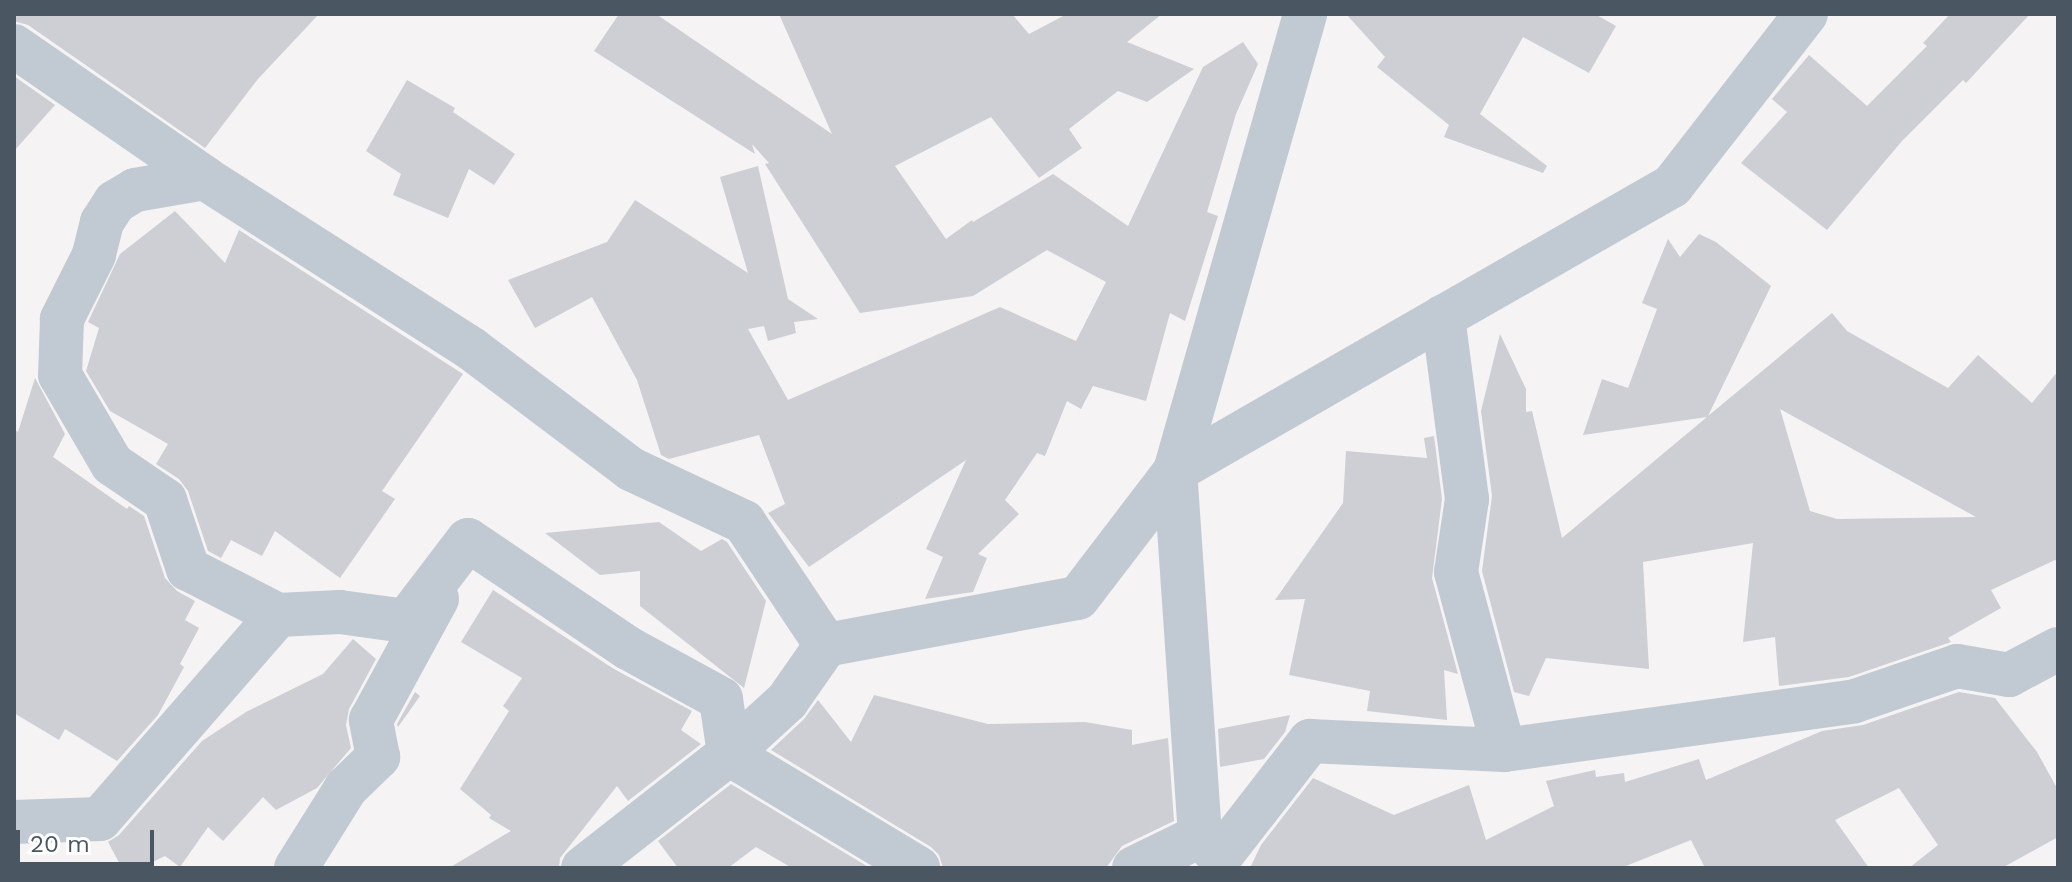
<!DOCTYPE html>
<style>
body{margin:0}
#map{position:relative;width:2072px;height:882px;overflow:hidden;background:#f5f3f3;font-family:"Work Sans",sans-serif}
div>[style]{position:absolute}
.building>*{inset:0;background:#cdcfd5}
.street>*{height:44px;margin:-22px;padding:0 22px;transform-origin:22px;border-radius:22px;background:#c1cad2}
span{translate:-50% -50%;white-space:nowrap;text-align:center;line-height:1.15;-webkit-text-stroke:7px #fff;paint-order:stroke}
.frame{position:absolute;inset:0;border:16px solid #4a5661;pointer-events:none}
.scale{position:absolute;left:16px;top:830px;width:138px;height:36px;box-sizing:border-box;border:4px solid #4a5661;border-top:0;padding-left:10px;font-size:24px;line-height:28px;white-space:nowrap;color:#4a5661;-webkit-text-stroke:6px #fff;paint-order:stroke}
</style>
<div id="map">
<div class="building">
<div style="clip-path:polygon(14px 14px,319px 14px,258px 79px,205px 148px,28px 25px,14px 21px)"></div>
<div style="clip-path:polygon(619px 14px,656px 14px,832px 134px,779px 14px,1012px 14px,1029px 34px,1067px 14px,1162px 14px,1127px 42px,1194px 69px,1147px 102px,1118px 91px,1069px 129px,1082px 148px,1039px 178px,991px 117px,895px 166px,946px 239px,972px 220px,973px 222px,1053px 174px,1128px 226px,1203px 67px,1243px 42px,1258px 64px,1236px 114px,1207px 212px,1218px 216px,1185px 321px,1170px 313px,1146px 401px,1093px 386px,1081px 409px,1067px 401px,1045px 456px,1037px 453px,1005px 500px,1019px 514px,978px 554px,987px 558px,973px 592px,925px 599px,943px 557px,926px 549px,966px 460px,809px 567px,768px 513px,785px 504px,759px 435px,669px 459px,661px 455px,637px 380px,592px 297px,535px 328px,508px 280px,607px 242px,635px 200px,748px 273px,720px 177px,758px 166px,788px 299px,818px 319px,794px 322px,796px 333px,768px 341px,764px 326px,748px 329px,788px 400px,1000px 307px,1076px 341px,1106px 282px,1047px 250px,973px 296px,860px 313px,765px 164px,769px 163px,752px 144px,755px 154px,594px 51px)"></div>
<div style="clip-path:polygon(1346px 14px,1595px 14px,1616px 26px,1589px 73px,1523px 37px,1480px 114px,1547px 166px,1543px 173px,1444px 137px,1449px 125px,1377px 67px,1385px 57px)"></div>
<div style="clip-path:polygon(1950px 14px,2030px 14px,1966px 83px,1963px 80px,1902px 141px,1827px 230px,1741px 163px,1787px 112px,1772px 99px,1809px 55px,1867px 106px,1927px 46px,1923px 43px)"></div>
<div style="clip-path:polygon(14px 76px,55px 105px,14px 151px)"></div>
<div style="clip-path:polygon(407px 80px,455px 108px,453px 112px,515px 154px,494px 185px,469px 169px,448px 218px,393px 195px,401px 174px,366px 151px)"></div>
<div style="clip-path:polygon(175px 211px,225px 263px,239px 230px,463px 374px,382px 491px,395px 499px,340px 578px,275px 531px,262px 556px,231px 540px,221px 558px,208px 551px,188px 491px,179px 479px,156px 464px,168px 444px,110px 411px,86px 371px,99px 328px,88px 322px,120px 254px)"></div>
<div style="clip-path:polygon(evenodd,1699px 234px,1716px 242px,1771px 286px,1708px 416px,1832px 313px,1847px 331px,1948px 388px,1978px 355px,2032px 403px,2058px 371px,2058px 562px,2055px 560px,1991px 590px,2001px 608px,1948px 638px,1951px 642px,1849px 677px,1779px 686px,1775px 637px,1743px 642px,1753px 543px,1643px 562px,1649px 669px,1546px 658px,1529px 696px,1514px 692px,1482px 571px,1492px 496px,1481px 411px,1500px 334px,1526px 389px,1526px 412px,1532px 411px,1562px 538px,1707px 417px,1583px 435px,1602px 379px,1628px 388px,1657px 309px,1642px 303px,1668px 239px,1680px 257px,1699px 234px,1780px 409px,1976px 517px,1837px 519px,1810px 511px,1780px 409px)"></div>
<div style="clip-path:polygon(35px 378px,65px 434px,53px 457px,127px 509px,129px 506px,144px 516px,165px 578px,177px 591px,195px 601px,185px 620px,199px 628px,180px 664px,184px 667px,158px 715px,117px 761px,65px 729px,59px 740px,14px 713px,14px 429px,18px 432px)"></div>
<div style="clip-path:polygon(1434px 436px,1442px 499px,1432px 578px,1458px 674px,1444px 670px,1447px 720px,1367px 711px,1370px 691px,1289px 675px,1305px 599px,1275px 600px,1343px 503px,1346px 451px,1427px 458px,1424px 438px)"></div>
<div style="clip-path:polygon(659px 522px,701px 551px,722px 539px,727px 542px,766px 601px,744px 688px,640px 606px,640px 571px,600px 575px,545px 533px)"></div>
<div style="clip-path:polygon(493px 590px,614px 669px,692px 711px,681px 730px,701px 744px,628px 801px,617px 786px,560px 858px,559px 868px,449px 868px,511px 831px,489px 818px,491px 815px,460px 789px,509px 711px,503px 706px,522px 678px,461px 642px)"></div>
<div style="clip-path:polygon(353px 639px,376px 659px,349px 709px,346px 725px,351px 748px,317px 788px,276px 810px,263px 797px,223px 841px,208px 827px,180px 867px,165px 856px,140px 868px,122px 868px,108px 842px,119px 835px,202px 741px,246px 712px,323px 674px)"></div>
<div style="clip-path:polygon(415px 692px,420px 696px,398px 727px,397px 724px)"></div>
<div style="clip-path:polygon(1959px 692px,1995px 698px,2037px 752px,2058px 790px,2058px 837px,2002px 868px,1909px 868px,1938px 845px,1899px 788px,1835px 820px,1869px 868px,1705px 868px,1691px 840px,1621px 868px,1250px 868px,1261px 845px,1313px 778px,1394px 815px,1469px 785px,1486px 840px,1554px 806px,1546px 781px,1595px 770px,1596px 777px,1624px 773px,1625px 782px,1699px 759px,1706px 780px,1822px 731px,1863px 725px)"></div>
<div style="clip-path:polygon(874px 695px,988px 724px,1085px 722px,1132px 730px,1132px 745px,1168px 738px,1174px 821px,1122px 846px,1106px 868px,943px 868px,939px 855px,931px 847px,771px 750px,804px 719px,818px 700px,851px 742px)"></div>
<div style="clip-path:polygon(1290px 715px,1285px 732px,1264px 759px,1220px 767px,1218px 729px)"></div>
<div style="clip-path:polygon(731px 784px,870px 868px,792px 868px,756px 847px,728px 868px,678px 868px,658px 841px)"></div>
</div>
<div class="street">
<div style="left:14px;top:46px;width:232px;rotate:34.6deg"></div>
<div style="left:826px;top:645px;width:148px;rotate:-123.7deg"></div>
<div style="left:744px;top:522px;width:125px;rotate:-154.9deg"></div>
<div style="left:631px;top:469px;width:199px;rotate:-143deg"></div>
<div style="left:472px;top:349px;width:317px;rotate:-147.4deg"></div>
<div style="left:205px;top:178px;width:71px;rotate:170.3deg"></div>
<div style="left:135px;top:190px;width:23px;rotate:149deg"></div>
<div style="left:115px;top:202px;width:24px;rotate:123deg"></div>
<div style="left:102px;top:222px;width:34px;rotate:104deg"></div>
<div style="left:94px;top:255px;width:72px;rotate:116.6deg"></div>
<div style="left:62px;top:319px;width:56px;rotate:92deg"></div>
<div style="left:60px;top:375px;width:103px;rotate:59.7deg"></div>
<div style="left:112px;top:464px;width:64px;rotate:34.2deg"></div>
<div style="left:165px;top:500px;width:73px;rotate:71.6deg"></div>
<div style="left:188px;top:569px;width:101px;rotate:27.1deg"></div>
<div style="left:278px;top:615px;width:62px;rotate:-2.8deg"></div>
<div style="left:340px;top:612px;width:67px;rotate:7.8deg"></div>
<div style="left:406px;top:621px;width:102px;rotate:-52.6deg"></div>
<div style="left:468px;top:540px;width:193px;rotate:34deg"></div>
<div style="left:628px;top:648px;width:106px;rotate:28.7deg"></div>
<div style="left:721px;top:699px;width:56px;rotate:81.7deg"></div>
<div style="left:729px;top:754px;width:221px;rotate:31.1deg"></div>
<div style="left:1504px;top:750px;width:184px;rotate:-105.1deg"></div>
<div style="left:1456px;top:572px;width:74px;rotate:-81.4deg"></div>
<div style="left:1467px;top:499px;width:184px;rotate:-97.5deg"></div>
<div style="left:1443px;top:317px;width:264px;rotate:-29.8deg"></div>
<div style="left:1672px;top:186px;width:218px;rotate:-52.1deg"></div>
<div style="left:14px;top:822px;width:86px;rotate:-2deg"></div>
<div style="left:100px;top:819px;width:271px;rotate:-48.9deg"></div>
<div style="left:1200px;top:836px;width:366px;rotate:-93.9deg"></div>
<div style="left:1175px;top:471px;width:475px;rotate:-74.1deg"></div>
<div style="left:296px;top:868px;width:94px;rotate:-58deg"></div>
<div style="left:346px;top:788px;width:45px;rotate:-44.1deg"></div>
<div style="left:378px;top:757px;width:38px;rotate:-101deg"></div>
<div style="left:371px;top:720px;width:138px;rotate:-61.4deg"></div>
<div style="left:583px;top:868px;width:185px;rotate:-38deg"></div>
<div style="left:729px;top:754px;width:79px;rotate:-42.4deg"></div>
<div style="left:787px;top:701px;width:68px;rotate:-55.1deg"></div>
<div style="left:826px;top:645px;width:256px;rotate:-10.6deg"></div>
<div style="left:1078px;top:598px;width:160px;rotate:-52.6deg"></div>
<div style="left:1175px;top:471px;width:309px;rotate:-29.9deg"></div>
<div style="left:1134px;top:868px;width:73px;rotate:-25.9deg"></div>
<div style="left:1200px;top:836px;width:29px;rotate:46deg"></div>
<div style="left:1220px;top:857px;width:147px;rotate:-52.2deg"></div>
<div style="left:1310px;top:741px;width:194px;rotate:2.7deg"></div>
<div style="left:1504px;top:750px;width:354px;rotate:-7.9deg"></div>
<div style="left:1855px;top:701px;width:108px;rotate:-18.9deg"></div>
<div style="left:1957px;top:666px;width:53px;rotate:9.8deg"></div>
<div style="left:2009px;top:675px;width:55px;rotate:-28deg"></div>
</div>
<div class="frame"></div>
<div class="scale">20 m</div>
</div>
